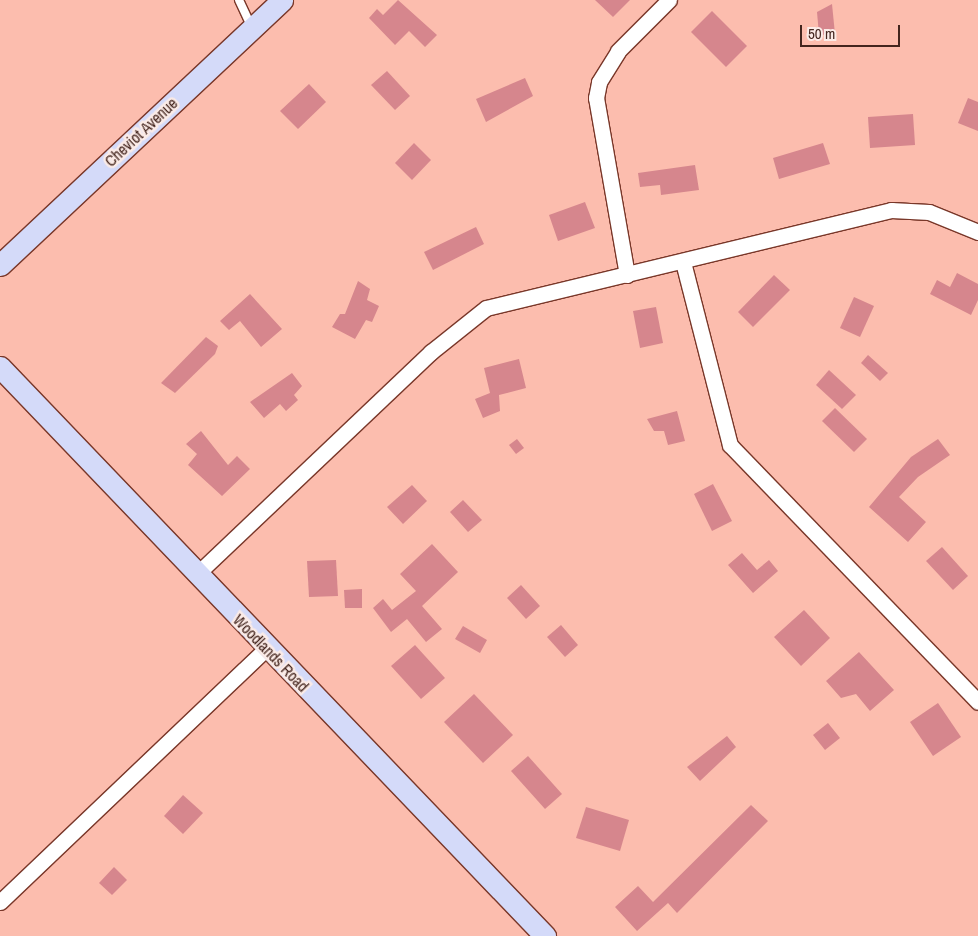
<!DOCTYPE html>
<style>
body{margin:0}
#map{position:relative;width:978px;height:936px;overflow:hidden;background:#fcbdae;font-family:"Archivo Narrow",sans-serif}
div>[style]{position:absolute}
.building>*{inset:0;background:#d6868d}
.roads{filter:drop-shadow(1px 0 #793729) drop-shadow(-1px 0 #793729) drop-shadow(0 1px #793729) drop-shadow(0 -1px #793729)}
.lane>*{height:8px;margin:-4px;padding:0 4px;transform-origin:4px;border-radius:4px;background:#fff}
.street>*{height:15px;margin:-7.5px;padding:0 7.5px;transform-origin:7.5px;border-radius:7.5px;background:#fff}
.secondary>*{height:21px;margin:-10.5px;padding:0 10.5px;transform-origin:10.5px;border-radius:10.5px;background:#d4daf9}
span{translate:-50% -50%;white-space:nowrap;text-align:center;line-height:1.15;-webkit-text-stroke:5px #fbebe7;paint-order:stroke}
.street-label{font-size:16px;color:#43251e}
.scale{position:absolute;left:800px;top:25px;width:100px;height:22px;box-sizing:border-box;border:2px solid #43251e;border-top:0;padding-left:6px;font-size:15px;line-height:18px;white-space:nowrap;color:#43251e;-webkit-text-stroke:4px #fbebe7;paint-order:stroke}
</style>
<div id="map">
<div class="building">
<div style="clip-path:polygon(398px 0,437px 35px,425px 47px,409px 31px,395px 45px,369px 18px,377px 9px,383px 15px)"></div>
<div style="clip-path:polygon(595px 0,630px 0,613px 17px)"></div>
<div style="clip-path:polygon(832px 4px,835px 34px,819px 35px,817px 12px)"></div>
<div style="clip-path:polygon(712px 11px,747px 46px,726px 67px,691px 32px)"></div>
<div style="clip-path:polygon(387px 71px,410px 96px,395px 110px,371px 85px)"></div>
<div style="clip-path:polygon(525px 78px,533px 96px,486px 122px,476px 99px)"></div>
<div style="clip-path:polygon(309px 84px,326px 102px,298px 129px,280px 111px)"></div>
<div style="clip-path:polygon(968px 98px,978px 102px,978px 131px,958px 123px)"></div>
<div style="clip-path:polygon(913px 114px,915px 145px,870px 148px,868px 117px)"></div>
<div style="clip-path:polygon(414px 143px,431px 160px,412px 180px,395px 163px)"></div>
<div style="clip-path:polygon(823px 143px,830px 164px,779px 179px,773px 158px)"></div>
<div style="clip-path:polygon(695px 165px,699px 190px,661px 195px,660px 185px,640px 187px,638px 173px)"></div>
<div style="clip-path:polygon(585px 202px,595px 228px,558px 241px,549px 215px)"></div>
<div style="clip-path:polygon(476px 227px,484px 244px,433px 270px,424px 252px)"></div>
<div style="clip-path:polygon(957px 273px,978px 284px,978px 300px,971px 315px,930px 294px,937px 280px,950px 287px)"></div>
<div style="clip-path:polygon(774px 275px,790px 290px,753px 327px,738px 312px)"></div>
<div style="clip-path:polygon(358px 281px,370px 289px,367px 300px,379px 306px,372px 322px,366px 320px,355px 339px,332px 327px,340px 314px,345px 314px)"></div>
<div style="clip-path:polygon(250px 294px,282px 329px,261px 347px,240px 321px,229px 330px,220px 321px)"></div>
<div style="clip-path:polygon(854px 297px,874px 306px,860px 337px,840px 328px)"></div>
<div style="clip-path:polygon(656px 307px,663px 343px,640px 348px,633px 311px)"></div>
<div style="clip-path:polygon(206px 337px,218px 346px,215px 354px,175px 393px,161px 383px)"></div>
<div style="clip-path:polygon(868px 355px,888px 373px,880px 381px,861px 363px)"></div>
<div style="clip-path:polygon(519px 359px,526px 388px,499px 395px,500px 411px,483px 418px,475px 399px,490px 393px,484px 368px)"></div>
<div style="clip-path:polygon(829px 370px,856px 395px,842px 409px,816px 385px)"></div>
<div style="clip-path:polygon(292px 373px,302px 386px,294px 395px,298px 400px,286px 411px,280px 404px,264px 418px,250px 402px)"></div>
<div style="clip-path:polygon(835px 408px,867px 439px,854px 452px,822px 421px)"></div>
<div style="clip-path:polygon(677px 411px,685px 441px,668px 445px,664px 431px,654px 431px,647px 419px)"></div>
<div style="clip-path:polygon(201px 431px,228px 465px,237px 456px,250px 469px,222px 496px,188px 465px,197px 454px,186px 444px)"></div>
<div style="clip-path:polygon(517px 439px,524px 448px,516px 454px,509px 445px)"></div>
<div style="clip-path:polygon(938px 439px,950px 455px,918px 477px,899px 497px,926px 522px,908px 542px,869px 507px,911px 457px)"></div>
<div style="clip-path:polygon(713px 484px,732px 521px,712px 531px,694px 494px)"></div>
<div style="clip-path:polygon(412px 485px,427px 501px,403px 524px,387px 507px)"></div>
<div style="clip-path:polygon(463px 500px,482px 520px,468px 532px,450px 512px)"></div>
<div style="clip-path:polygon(432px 544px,458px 572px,422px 606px,442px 629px,426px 642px,407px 619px,391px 632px,373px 608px,383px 599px,392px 610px,416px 591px,400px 574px)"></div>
<div style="clip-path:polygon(942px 547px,968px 576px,953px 590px,926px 561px)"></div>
<div style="clip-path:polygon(742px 553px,757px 570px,769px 560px,778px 571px,753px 593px,728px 565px)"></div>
<div style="clip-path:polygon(336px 560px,338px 596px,309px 597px,307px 561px)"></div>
<div style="clip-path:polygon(521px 585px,540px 606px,526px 619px,507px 598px)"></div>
<div style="clip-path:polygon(362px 589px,362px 608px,345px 608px,344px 590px)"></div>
<div style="clip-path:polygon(804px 610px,830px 638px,801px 666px,774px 637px)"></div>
<div style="clip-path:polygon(561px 625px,578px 645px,565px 657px,547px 637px)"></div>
<div style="clip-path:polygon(463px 626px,487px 640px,480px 653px,455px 639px)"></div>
<div style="clip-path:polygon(415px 645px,445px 678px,421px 699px,391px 666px)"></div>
<div style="clip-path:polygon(859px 652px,894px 690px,870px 711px,856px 694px,841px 698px,826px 681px)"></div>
<div style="clip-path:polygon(474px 694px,513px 735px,483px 763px,444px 722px)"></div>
<div style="clip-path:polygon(938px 703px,961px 737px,933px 756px,910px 722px)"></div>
<div style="clip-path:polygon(828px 723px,840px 738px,825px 750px,813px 735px)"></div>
<div style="clip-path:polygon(727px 736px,736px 747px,700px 781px,687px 767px)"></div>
<div style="clip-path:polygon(528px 756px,562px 794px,545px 809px,511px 771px)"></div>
<div style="clip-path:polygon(183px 795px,203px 813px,183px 834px,164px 816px)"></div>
<div style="clip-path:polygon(751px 805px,768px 821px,677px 913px,668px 903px,637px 931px,615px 907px,638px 886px,653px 902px)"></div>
<div style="clip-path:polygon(586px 807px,629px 820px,620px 851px,576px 838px)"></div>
<div style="clip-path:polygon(114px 867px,127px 880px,112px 895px,99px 883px)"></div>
</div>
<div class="roads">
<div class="lane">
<div style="left:239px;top:0;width:29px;rotate:65deg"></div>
</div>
<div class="street">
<div style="left:683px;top:262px;width:189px;rotate:75.6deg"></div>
<div style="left:730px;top:445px;width:357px;rotate:46deg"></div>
<div style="left:627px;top:275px;width:180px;rotate:-99.9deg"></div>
<div style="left:596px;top:98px;width:16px;rotate:-79deg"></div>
<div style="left:599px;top:82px;width:36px;rotate:-58deg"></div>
<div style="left:618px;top:51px;width:72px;rotate:-45deg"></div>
<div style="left:196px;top:575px;width:324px;rotate:-43.5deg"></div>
<div style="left:431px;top:352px;width:70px;rotate:-38.7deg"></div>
<div style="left:486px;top:308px;width:417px;rotate:-13.6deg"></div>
<div style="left:891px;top:210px;width:38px;rotate:3deg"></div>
<div style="left:929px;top:212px;width:53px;rotate:22.2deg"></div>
<div style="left:0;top:902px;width:367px;rotate:-43.6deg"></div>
</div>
<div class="secondary">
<div style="left:0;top:265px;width:387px;rotate:-43.2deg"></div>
<div style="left:0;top:367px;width:788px;rotate:46.23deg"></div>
</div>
</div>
<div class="street-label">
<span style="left:141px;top:132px;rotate:-43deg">Cheviot Avenue</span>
<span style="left:271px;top:653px;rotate:46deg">Woodlands Road</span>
</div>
<div class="scale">50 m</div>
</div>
